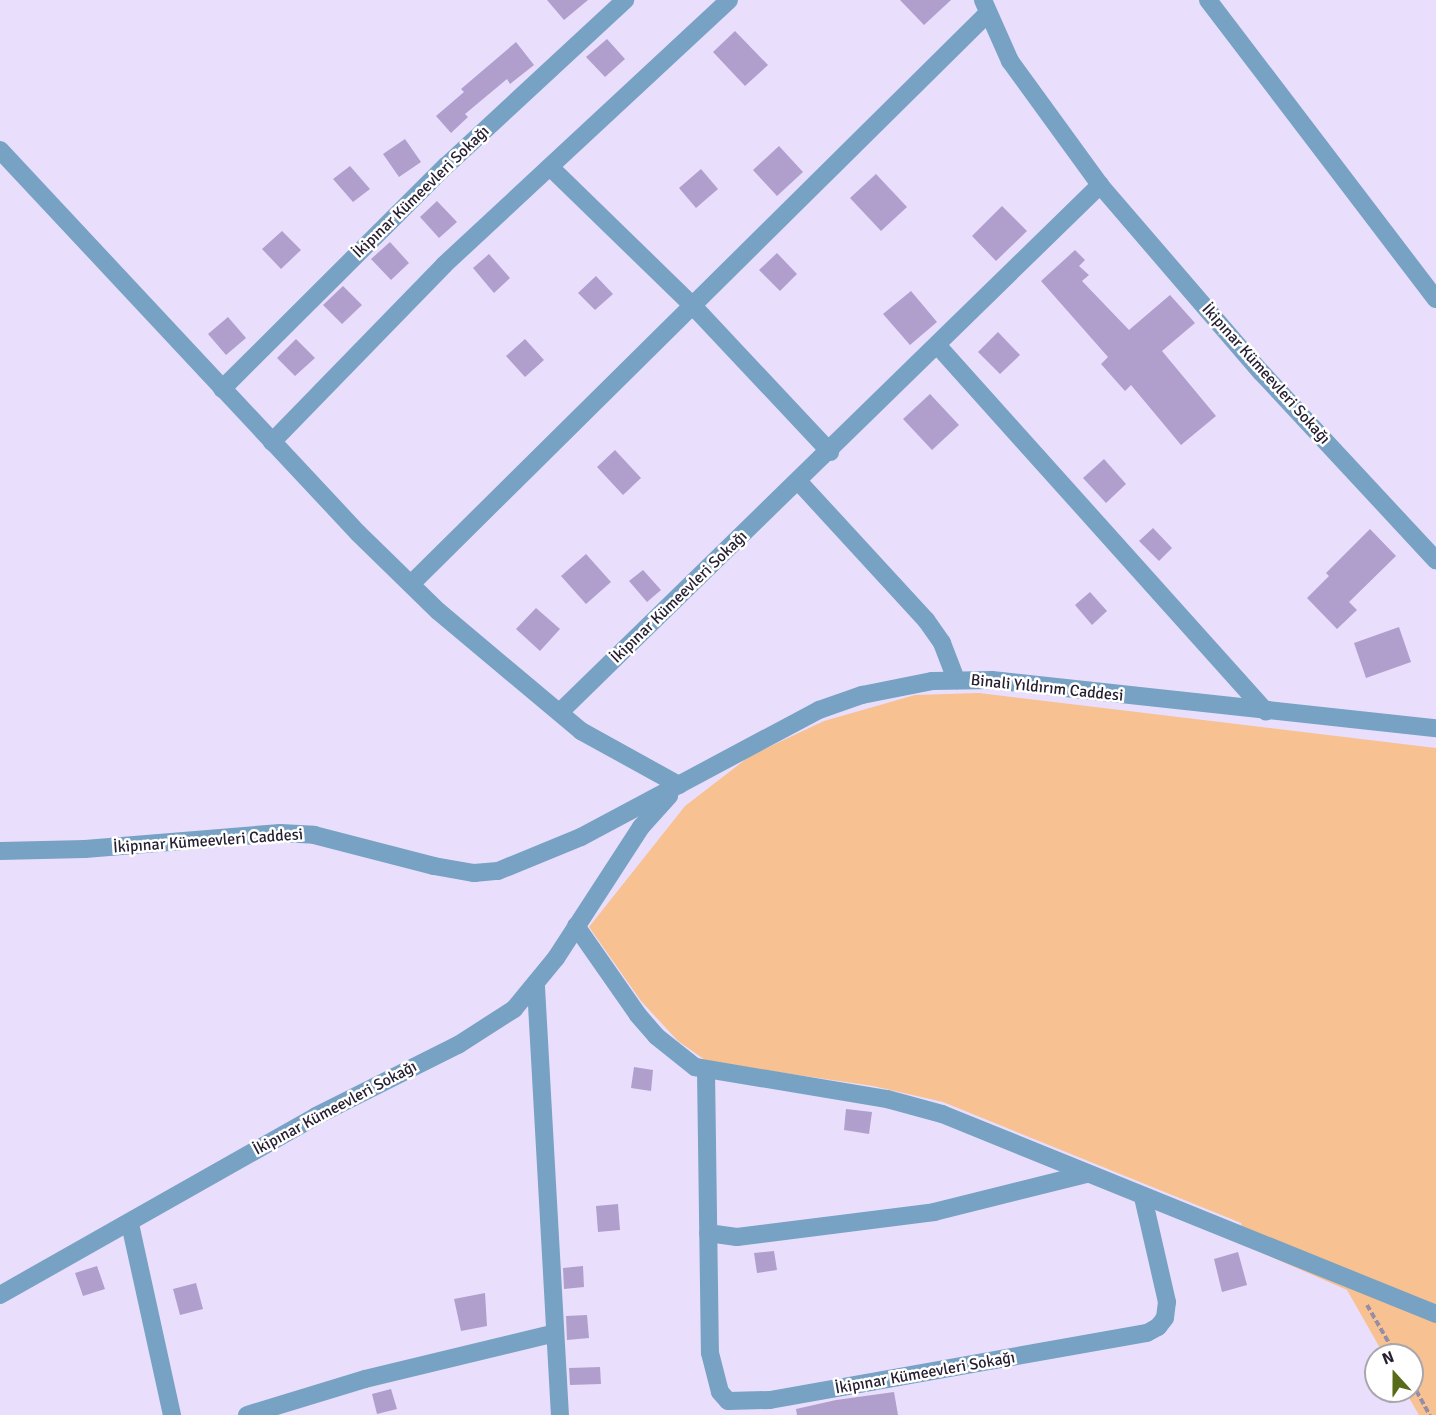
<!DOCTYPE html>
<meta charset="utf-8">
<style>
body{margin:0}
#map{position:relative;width:1436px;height:1415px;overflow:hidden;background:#e9dffc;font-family:Signika,sans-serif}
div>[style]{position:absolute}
.green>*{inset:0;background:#f8c192}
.building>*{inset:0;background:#b09ecd}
.path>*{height:4px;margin-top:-2px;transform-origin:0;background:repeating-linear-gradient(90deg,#968da6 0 6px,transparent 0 9px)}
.minor>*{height:18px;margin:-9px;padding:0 9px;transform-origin:9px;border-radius:9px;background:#77a2c4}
span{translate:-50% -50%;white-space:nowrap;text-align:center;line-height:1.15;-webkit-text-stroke:5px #fff;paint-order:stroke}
.street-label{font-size:16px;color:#272032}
.north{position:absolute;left:1364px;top:1343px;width:60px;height:60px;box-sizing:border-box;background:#fff;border:2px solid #a9a6ad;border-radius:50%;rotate:339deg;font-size:16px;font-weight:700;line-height:24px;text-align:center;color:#272032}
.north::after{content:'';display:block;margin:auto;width:21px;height:27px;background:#576b18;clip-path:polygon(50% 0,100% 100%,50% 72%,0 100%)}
</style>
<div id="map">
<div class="green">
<div style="clip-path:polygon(979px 693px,1436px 748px,1436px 1415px,1419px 1415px,1405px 1391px,1412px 1391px,1412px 1355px,1384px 1355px,1347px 1290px,1246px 1246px,1241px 1223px,943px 1102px,873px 1086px,708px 1062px,678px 1041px,641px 1001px,589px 927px,685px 806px,750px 756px,824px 721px,915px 695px)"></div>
</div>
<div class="building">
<div style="clip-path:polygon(547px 0,588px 0,564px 20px)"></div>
<div style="clip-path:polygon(900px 0,951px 0,924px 25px)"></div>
<div style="clip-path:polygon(735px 31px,768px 65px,745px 86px,713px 52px)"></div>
<div style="clip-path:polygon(607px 39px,625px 59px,605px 77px,586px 57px)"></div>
<div style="clip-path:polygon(516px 42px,534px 65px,510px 84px,507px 79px,465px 114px,468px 117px,451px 133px,436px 116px,464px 92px,461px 89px)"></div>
<div style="clip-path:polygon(405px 139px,421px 162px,399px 177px,383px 154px)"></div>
<div style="clip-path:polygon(779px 146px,803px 172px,777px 196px,753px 170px)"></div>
<div style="clip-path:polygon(350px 166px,370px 189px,353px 202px,333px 179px)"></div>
<div style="clip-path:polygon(701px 169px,718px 189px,696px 208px,679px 188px)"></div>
<div style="clip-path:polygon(876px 174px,907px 207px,881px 231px,850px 198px)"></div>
<div style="clip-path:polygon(437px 201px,457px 222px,439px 238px,420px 217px)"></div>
<div style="clip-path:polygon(1002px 206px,1027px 231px,996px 261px,972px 236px)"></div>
<div style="clip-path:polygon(282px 231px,301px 250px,281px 269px,262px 249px)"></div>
<div style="clip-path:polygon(390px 242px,409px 263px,391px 280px,371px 259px)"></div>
<div style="clip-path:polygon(1075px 250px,1085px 260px,1079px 266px,1089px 275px,1082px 281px,1129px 330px,1170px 295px,1195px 323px,1162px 351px,1216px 416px,1181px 445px,1131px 385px,1125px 391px,1101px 364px,1108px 357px,1041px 281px)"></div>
<div style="clip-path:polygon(777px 253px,797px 274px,780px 291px,759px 270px)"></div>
<div style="clip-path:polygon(489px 254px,510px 278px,494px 293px,473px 268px)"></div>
<div style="clip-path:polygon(596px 276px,613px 294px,595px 310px,578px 293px)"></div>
<div style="clip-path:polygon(343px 286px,362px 305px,342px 324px,323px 305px)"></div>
<div style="clip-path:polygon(911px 291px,937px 322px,910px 345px,883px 314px)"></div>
<div style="clip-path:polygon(228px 317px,246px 338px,226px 355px,208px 334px)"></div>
<div style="clip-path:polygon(998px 332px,1020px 355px,1000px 374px,978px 352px)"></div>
<div style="clip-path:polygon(296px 339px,315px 358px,295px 376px,277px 358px)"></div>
<div style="clip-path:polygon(525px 339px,544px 360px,525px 377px,506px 356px)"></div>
<div style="clip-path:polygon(930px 394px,959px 425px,932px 450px,903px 419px)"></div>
<div style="clip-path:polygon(615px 450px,641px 478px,623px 495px,597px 467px)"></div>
<div style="clip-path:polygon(1104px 459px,1126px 484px,1106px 503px,1083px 478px)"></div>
<div style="clip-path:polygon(1153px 528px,1172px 548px,1159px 561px,1139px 541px)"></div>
<div style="clip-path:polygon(1370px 529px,1396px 556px,1349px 602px,1357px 610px,1337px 629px,1307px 598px,1329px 576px,1326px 573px)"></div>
<div style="clip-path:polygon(586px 554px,611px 582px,586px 604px,561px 576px)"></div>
<div style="clip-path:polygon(643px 570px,661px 590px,647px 602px,629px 581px)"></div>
<div style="clip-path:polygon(1090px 592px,1107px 611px,1092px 625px,1075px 605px)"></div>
<div style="clip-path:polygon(536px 608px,560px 629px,540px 651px,516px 629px)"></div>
<div style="clip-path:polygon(1399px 627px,1411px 662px,1366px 678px,1354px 643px)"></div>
<div style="clip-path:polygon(634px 1067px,653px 1070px,651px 1091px,631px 1088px)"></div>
<div style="clip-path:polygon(846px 1109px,872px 1112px,869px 1134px,844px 1130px)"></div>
<div style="clip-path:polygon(618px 1204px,620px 1230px,598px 1232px,596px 1206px)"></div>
<div style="clip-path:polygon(774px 1251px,777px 1270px,757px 1273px,754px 1253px)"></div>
<div style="clip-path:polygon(1238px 1252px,1247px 1285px,1222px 1292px,1214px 1259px)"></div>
<div style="clip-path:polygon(97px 1266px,105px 1289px,83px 1296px,75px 1273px)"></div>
<div style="clip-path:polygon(583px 1266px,584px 1287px,564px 1289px,563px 1268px)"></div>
<div style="clip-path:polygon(196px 1283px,203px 1309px,180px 1315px,173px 1289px)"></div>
<div style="clip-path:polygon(485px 1293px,487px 1326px,461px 1331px,454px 1299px)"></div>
<div style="clip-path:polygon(587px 1315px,589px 1338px,567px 1340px,566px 1316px)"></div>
<div style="clip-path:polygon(600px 1367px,601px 1384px,570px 1385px,569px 1368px)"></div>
<div style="clip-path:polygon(391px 1389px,397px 1409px,377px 1414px,372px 1394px)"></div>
<div style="clip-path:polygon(894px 1392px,898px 1415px,797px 1415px,796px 1409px,836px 1400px)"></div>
</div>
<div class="path">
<div style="left:1367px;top:1305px;width:58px;rotate:59.9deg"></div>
<div style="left:1412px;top:1383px;width:37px;rotate:61deg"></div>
</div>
<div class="minor">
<div style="left:983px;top:0;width:67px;rotate:66.1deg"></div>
<div style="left:1010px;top:61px;width:153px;rotate:54deg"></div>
<div style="left:1100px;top:185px;width:247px;rotate:49.3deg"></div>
<div style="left:1261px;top:372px;width:257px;rotate:47.1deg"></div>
<div style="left:1208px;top:0;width:376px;rotate:52.7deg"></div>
<div style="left:0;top:150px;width:524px;rotate:46.93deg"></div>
<div style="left:358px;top:533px;width:112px;rotate:44.3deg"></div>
<div style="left:438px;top:611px;width:187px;rotate:40deg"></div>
<div style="left:581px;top:731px;width:112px;rotate:28.9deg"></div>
<div style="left:550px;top:167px;width:201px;rotate:44.2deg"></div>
<div style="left:694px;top:307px;width:199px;rotate:46.8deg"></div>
<div style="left:938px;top:346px;width:491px;rotate:48.1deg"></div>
<div style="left:222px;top:389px;width:317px;rotate:-44.9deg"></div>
<div style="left:447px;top:165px;width:243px;rotate:-42.8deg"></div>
<div style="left:272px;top:442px;width:247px;rotate:-45.8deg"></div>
<div style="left:444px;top:265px;width:389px;rotate:-42.9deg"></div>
<div style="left:799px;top:482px;width:188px;rotate:47.4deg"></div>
<div style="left:926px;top:620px;width:28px;rotate:55deg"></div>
<div style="left:942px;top:643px;width:40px;rotate:69deg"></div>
<div style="left:411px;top:584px;width:810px;rotate:-44.7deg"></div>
<div style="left:560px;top:712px;width:755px;rotate:-44.3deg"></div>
<div style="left:0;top:851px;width:85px;rotate:-1.3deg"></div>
<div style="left:85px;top:849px;width:196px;rotate:-4.7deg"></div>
<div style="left:280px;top:833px;width:34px;rotate:3deg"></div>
<div style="left:314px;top:835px;width:124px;rotate:14.5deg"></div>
<div style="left:434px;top:866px;width:41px;rotate:9.9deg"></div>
<div style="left:474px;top:873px;width:24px;rotate:-5deg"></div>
<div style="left:498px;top:871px;width:90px;rotate:-22.3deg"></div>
<div style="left:581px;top:837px;width:270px;rotate:-28.1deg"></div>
<div style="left:819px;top:710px;width:46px;rotate:-19.2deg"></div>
<div style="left:862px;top:695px;width:71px;rotate:-11.3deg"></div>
<div style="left:932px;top:681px;width:60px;rotate:-1deg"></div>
<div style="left:992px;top:680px;width:447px;rotate:6.2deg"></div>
<div style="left:576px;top:926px;width:108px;rotate:55.1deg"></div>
<div style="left:638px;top:1015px;width:28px;rotate:49deg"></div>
<div style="left:656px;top:1036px;width:50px;rotate:38.5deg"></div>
<div style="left:695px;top:1067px;width:195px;rotate:9.5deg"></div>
<div style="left:887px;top:1099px;width:57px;rotate:15.3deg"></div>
<div style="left:942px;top:1114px;width:533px;rotate:22.04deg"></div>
<div style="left:536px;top:987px;width:429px;rotate:86.8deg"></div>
<div style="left:706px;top:1071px;width:282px;rotate:89.2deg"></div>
<div style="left:710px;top:1353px;width:40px;rotate:75.6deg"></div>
<div style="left:720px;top:1392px;width:12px;rotate:48deg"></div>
<div style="left:728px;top:1401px;width:42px;rotate:-1.4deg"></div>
<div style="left:770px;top:1400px;width:383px;rotate:-10.1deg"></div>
<div style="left:1147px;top:1333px;width:13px;rotate:-29deg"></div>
<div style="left:1158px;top:1327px;width:11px;rotate:-52deg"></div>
<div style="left:1165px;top:1318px;width:16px;rotate:-83deg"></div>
<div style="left:1167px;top:1302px;width:108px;rotate:-102.9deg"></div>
<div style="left:130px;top:1224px;width:196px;rotate:77.6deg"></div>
<div style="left:708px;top:1233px;width:29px;rotate:8deg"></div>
<div style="left:737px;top:1237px;width:199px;rotate:-7.2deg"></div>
<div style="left:934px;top:1212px;width:157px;rotate:-14deg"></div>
<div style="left:0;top:1295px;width:363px;rotate:-29.5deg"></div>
<div style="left:316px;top:1116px;width:159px;rotate:-26.6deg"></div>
<div style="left:458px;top:1045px;width:67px;rotate:-32.7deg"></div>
<div style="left:514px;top:1009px;width:66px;rotate:-50.5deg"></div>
<div style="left:556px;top:958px;width:156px;rotate:-57deg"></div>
<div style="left:641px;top:827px;width:42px;rotate:-47.9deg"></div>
<div style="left:247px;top:1415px;width:123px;rotate:-17deg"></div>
<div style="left:365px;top:1379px;width:195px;rotate:-13.6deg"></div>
</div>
<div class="street-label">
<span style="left:421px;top:192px;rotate:-44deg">İkipınar Kümeevleri Sokağı</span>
<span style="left:1266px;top:374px;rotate:48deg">İkipınar Kümeevleri Sokağı</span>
<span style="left:679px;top:597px;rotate:-44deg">İkipınar Kümeevleri Sokağı</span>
<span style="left:1047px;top:688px;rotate:6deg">Binali Yıldırım Caddesi</span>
<span style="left:208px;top:841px;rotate:-4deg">İkipınar Kümeevleri Caddesi</span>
<span style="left:335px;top:1108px;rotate:-28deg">İkipınar Kümeevleri Sokağı</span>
<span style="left:925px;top:1373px;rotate:-10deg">İkipınar Kümeevleri Sokağı</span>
</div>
<div class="north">N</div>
</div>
